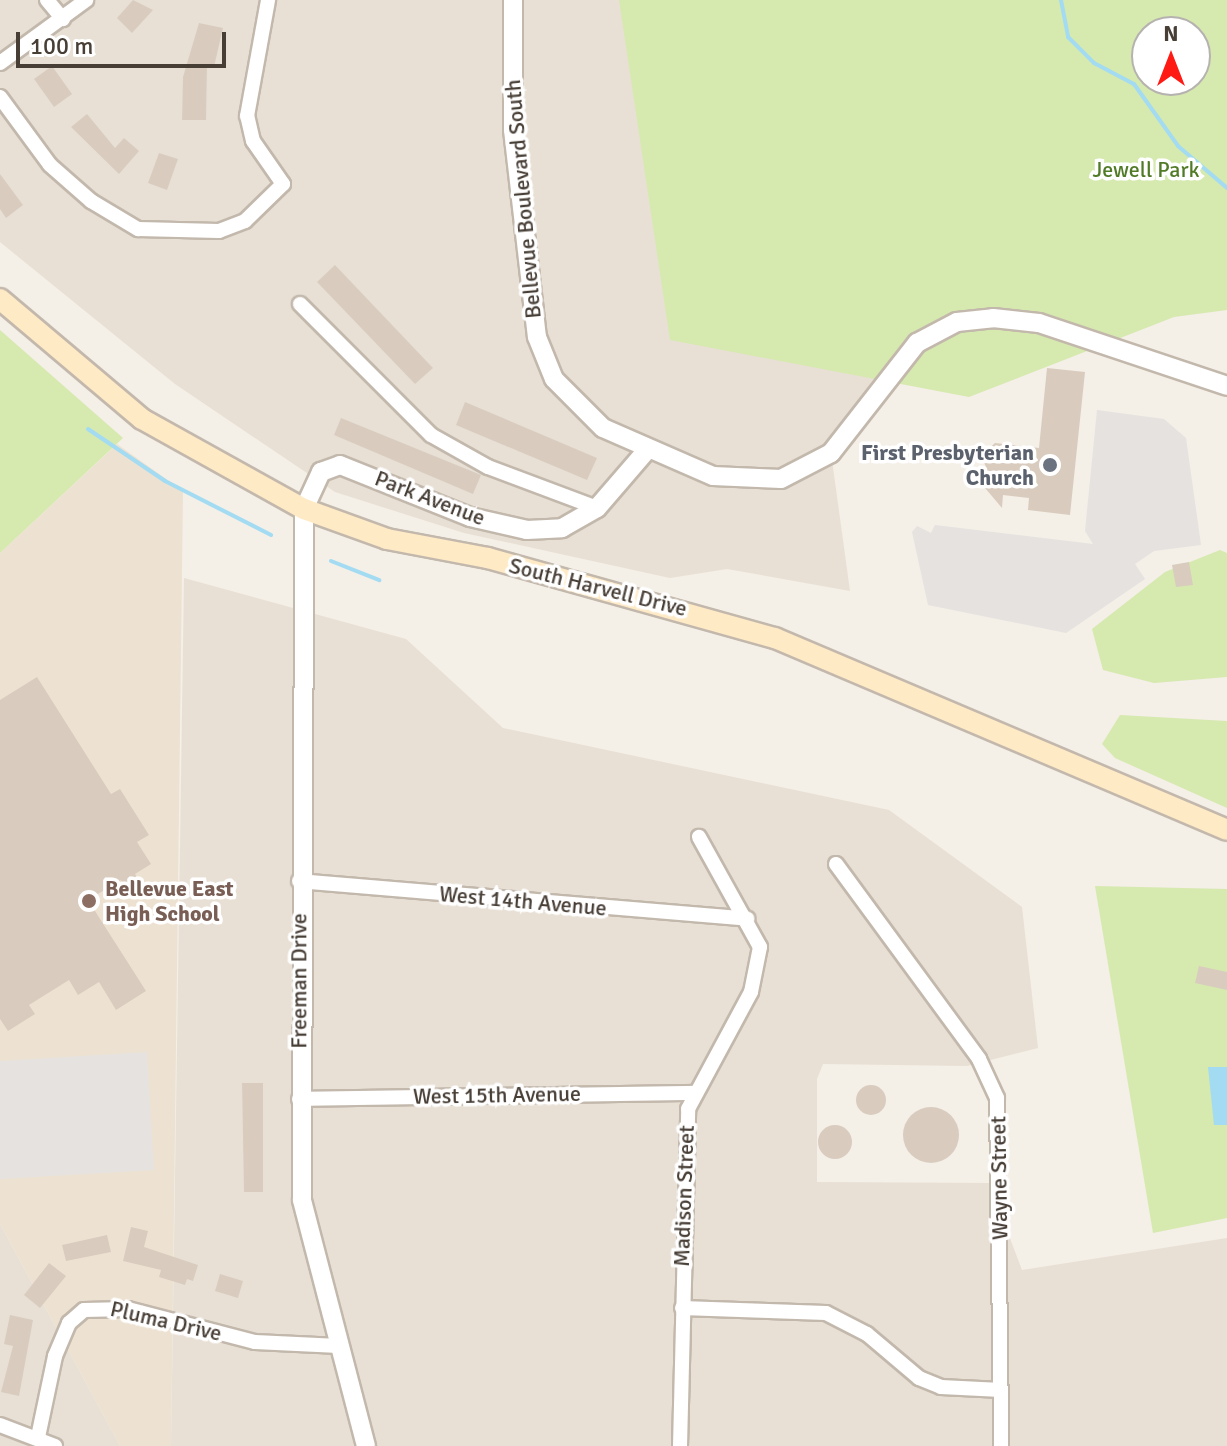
<!DOCTYPE html>
<style>
body{margin:0}
#map{position:relative;width:1227px;height:1446px;overflow:hidden;background:#f4efe7;font-family:Signika,sans-serif}
div>[style]{position:absolute}
.residential>*{inset:0;background:#e8e0d5}
.education>*{inset:0;background:#ede2d1}
.green>*{inset:0;background:#d6e9af}
.parking>*{inset:0;background:#e5e2df}
.water>*{inset:0;background:#a2dbf2}
.stream>*{height:4px;margin:-2px;padding:0 2px;transform-origin:2px;border-radius:2px;background:#a2dbf2}
.building>*{inset:0;background:#d9ccbf}
.round{border-radius:50%}
.roads{filter:drop-shadow(2px 0 #c3b8ac) drop-shadow(-2px 0 #c3b8ac) drop-shadow(0 2px #c3b8ac) drop-shadow(0 -2px #c3b8ac)}
.minor>*{height:14px;margin:-7px;padding:0 7px;transform-origin:7px;border-radius:7px;background:#fff}
.tertiary>*{height:18px;margin:-9px;padding:0 9px;transform-origin:9px;border-radius:9px;background:#fff}
.secondary>*{height:20px;margin:-10px;padding:0 10px;transform-origin:10px;border-radius:10px;background:#ffeac6}
.dots>*{width:22px;height:22px;translate:-50% -50%;box-sizing:border-box;border:4px solid #fff;border-radius:50%}
span{translate:-50% -50%;white-space:nowrap;text-align:center;line-height:1.15;-webkit-text-stroke:7px #fff;paint-order:stroke}
.park-label{font-size:22px;color:#517b27}
.street-label{font-size:22px;color:#473e36}
.worship-label{font-size:22px;color:#5b616d;font-weight:700}
.right{translate:-100% -50%;text-align:right}
.education-label{font-size:22px;color:#785e54;font-weight:700}
.left{translate:0 -50%;text-align:left}
.north{position:absolute;left:1131px;top:16px;width:80px;height:80px;box-sizing:border-box;background:#fff;border:2px solid #b5b2af;border-radius:50%;rotate:0deg;font-size:22px;font-weight:700;line-height:32px;text-align:center;color:#473e36}
.north::after{content:'';display:block;margin:auto;width:28px;height:36px;background:#ff1a13;clip-path:polygon(50% 0,100% 100%,50% 72%,0 100%)}
.scale{position:absolute;left:16px;top:32px;width:210px;height:36px;box-sizing:border-box;border:4px solid #473e36;border-top:0;padding-left:10px;font-size:24px;line-height:28px;white-space:nowrap;color:#473e36;-webkit-text-stroke:6px #fff;paint-order:stroke}
</style>
<div id="map">
<div class="residential">
<div style="clip-path:polygon(0 0,643px 0,931px 333px,831px 453px,850px 591px,727px 569px,670px 578px,464px 533px,335px 492px,175px 384px,0 242px)"></div>
<div style="clip-path:polygon(184px 578px,406px 639px,503px 728px,889px 810px,1022px 907px,1038px 1048px,967px 1066px,823px 1064px,817px 1079px,817px 1182px,989px 1183px,1022px 1270px,1227px 1238px,1227px 1446px,171px 1446px)"></div>
<div style="clip-path:polygon(0 1224px,120px 1446px,0 1446px)"></div>
</div>
<div class="education">
<div style="clip-path:polygon(117px 444px,183px 491px,171px 1446px,120px 1446px,0 1224px,0 553px)"></div>
</div>
<div class="green">
<div style="clip-path:polygon(evenodd,619px 0,1227px 0,1227px 310px,1174px 317px,969px 397px,670px 340px,619px 0,1147px 32px,1195px 32px,1195px 80px,1147px 80px,1147px 32px)"></div>
<div style="clip-path:polygon(0 330px,123px 438px,0 553px)"></div>
<div style="clip-path:polygon(1220px 550px,1227px 553px,1227px 677px,1154px 683px,1103px 670px,1092px 629px,1165px 572px)"></div>
<div style="clip-path:polygon(1120px 715px,1227px 721px,1227px 808px,1115px 758px,1102px 744px)"></div>
<div style="clip-path:polygon(1095px 886px,1227px 889px,1227px 1218px,1153px 1233px)"></div>
</div>
<div class="parking">
<div style="clip-path:polygon(1097px 410px,1164px 419px,1186px 438px,1201px 545px,1154px 551px,1135px 564px,1145px 579px,1066px 633px,928px 605px,912px 532px,917px 526px,931px 533px,935px 525px,1093px 544px,1085px 531px)"></div>
<div style="clip-path:polygon(147px 1052px,154px 1170px,0 1179px,0 1061px)"></div>
</div>
<div class="water">
<div style="clip-path:polygon(1208px 1067px,1227px 1067px,1227px 1125px,1214px 1125px)"></div>
</div>
<div class="stream">
<div style="left:1061px;top:0;width:38px;rotate:79deg"></div>
<div style="left:1068px;top:37px;width:37px;rotate:45deg"></div>
<div style="left:1094px;top:63px;width:45px;rotate:27.7deg"></div>
<div style="left:1134px;top:84px;width:76px;rotate:54.6deg"></div>
<div style="left:1178px;top:146px;width:65px;rotate:40.6deg"></div>
<div style="left:88px;top:429px;width:93px;rotate:34deg"></div>
<div style="left:165px;top:481px;width:119px;rotate:27deg"></div>
<div style="left:331px;top:561px;width:52px;rotate:21.6deg"></div>
</div>
<div class="building">
<div style="clip-path:polygon(133px 0,153px 10px,132px 33px,117px 18px)"></div>
<div style="clip-path:polygon(199px 23px,223px 28px,214px 67px,207px 65px,206px 120px,182px 120px,183px 77px)"></div>
<div style="clip-path:polygon(52px 66px,72px 94px,54px 107px,34px 79px)"></div>
<div style="clip-path:polygon(87px 114px,115px 148px,124px 138px,139px 151px,119px 174px,71px 127px)"></div>
<div style="clip-path:polygon(159px 153px,178px 159px,167px 190px,148px 183px)"></div>
<div style="clip-path:polygon(0 174px,23px 205px,6px 218px,0 209px)"></div>
<div style="clip-path:polygon(335px 265px,433px 368px,415px 384px,317px 282px)"></div>
<div style="clip-path:polygon(1047px 368px,1085px 372px,1070px 515px,1028px 510px,1029px 498px,1003px 495px,1002px 508px,980px 482px,987px 469px,981px 456px,995px 443px,1039px 448px)"></div>
<div style="clip-path:polygon(465px 402px,597px 458px,587px 480px,456px 425px)"></div>
<div style="clip-path:polygon(341px 418px,481px 475px,473px 494px,334px 435px)"></div>
<div style="clip-path:polygon(1189px 562px,1193px 585px,1176px 587px,1172px 565px)"></div>
<div style="clip-path:polygon(37px 677px,111px 794px,120px 789px,149px 835px,137px 842px,151px 864px,135px 874px,140px 882px,127px 890px,121px 880px,88px 900px,146px 991px,116px 1010px,99px 982px,78px 995px,69px 980px,29px 1005px,35px 1014px,8px 1031px,0 1019px,0 700px)"></div>
<div style="clip-path:polygon(1199px 966px,1227px 972px,1227px 990px,1195px 983px)"></div>
<div style="clip-path:polygon(242px 1083px,263px 1083px,263px 1192px,244px 1192px)"></div>
<div class="round" style="left:856px;top:1085px;width:30px;height:30px"></div>
<div class="round" style="left:903px;top:1107px;width:56px;height:56px"></div>
<div class="round" style="left:818px;top:1125px;width:34px;height:34px"></div>
<div style="clip-path:polygon(131px 1227px,148px 1231px,144px 1247px,198px 1265px,193px 1281px,187px 1279px,185px 1285px,159px 1277px,161px 1270px,123px 1261px)"></div>
<div style="clip-path:polygon(107px 1235px,111px 1252px,66px 1261px,62px 1245px)"></div>
<div style="clip-path:polygon(49px 1263px,66px 1276px,40px 1308px,24px 1295px)"></div>
<div style="clip-path:polygon(220px 1274px,243px 1281px,238px 1298px,215px 1291px)"></div>
<div style="clip-path:polygon(10px 1315px,33px 1320px,19px 1396px,1px 1392px,13px 1346px,4px 1344px)"></div>
</div>
<div class="roads">
<div class="minor">
<div style="left:47px;top:0;width:25px;rotate:50deg"></div>
<div style="left:0;top:63px;width:107px;rotate:-36.2deg"></div>
<div style="left:0;top:97px;width:84px;rotate:53.7deg"></div>
<div style="left:50px;top:165px;width:55px;rotate:41.3deg"></div>
<div style="left:91px;top:201px;width:55px;rotate:30.8deg"></div>
<div style="left:138px;top:229px;width:81px;rotate:1.4deg"></div>
<div style="left:219px;top:231px;width:28px;rotate:-21deg"></div>
<div style="left:245px;top:221px;width:53px;rotate:-44.2deg"></div>
<div style="left:283px;top:184px;width:52px;rotate:-124.9deg"></div>
<div style="left:253px;top:141px;width:26px;rotate:-103deg"></div>
<div style="left:247px;top:116px;width:118px;rotate:-79.7deg"></div>
<div style="left:300px;top:304px;width:185px;rotate:45deg"></div>
<div style="left:431px;top:435px;width:65px;rotate:29.3deg"></div>
<div style="left:488px;top:467px;width:116px;rotate:20.6deg"></div>
<div style="left:836px;top:864px;width:242px;rotate:53.7deg"></div>
<div style="left:979px;top:1059px;width:43px;rotate:65.2deg"></div>
<div style="left:997px;top:1098px;width:348px;rotate:89.3deg"></div>
<div style="left:299px;top:881px;width:450px;rotate:4.8deg"></div>
<div style="left:299px;top:1099px;width:396px;rotate:-0.9deg"></div>
<div style="left:682px;top:1308px;width:144px;rotate:2deg"></div>
<div style="left:826px;top:1313px;width:46px;rotate:27.1deg"></div>
<div style="left:867px;top:1334px;width:68px;rotate:40.2deg"></div>
<div style="left:919px;top:1378px;width:24px;rotate:22deg"></div>
<div style="left:941px;top:1387px;width:60px;rotate:2.9deg"></div>
<div style="left:0;top:1425px;width:59px;rotate:20.9deg"></div>
<div style="left:38px;top:1437px;width:83px;rotate:-78.1deg"></div>
<div style="left:55px;top:1356px;width:36px;rotate:-67deg"></div>
<div style="left:69px;top:1323px;width:20px;rotate:-41deg"></div>
<div style="left:84px;top:1310px;width:44px;rotate:-1.3deg"></div>
<div style="left:128px;top:1309px;width:131px;rotate:14.6deg"></div>
<div style="left:255px;top:1342px;width:84px;rotate:2.7deg"></div>
<div style="left:680px;top:1446px;width:337px;rotate:-88.6deg"></div>
<div style="left:688px;top:1109px;width:133px;rotate:-61.7deg"></div>
<div style="left:751px;top:992px;width:46px;rotate:-78.7deg"></div>
<div style="left:760px;top:947px;width:126px;rotate:-119deg"></div>
</div>
<div class="tertiary">
<div style="left:513px;top:0;width:130px;rotate:90deg"></div>
<div style="left:513px;top:130px;width:208px;rotate:83.4deg"></div>
<div style="left:537px;top:337px;width:45px;rotate:68deg"></div>
<div style="left:554px;top:379px;width:69px;rotate:45deg"></div>
<div style="left:603px;top:428px;width:120px;rotate:23.6deg"></div>
<div style="left:713px;top:476px;width:68px;rotate:2.5deg"></div>
<div style="left:781px;top:479px;width:56px;rotate:-27.5deg"></div>
<div style="left:831px;top:453px;width:140px;rotate:-52deg"></div>
<div style="left:917px;top:343px;width:45px;rotate:-27.7deg"></div>
<div style="left:957px;top:322px;width:36px;rotate:-6deg"></div>
<div style="left:993px;top:318px;width:46px;rotate:6.2deg"></div>
<div style="left:1039px;top:323px;width:198px;rotate:18.5deg"></div>
<div style="left:366px;top:1446px;width:254px;rotate:-104.6deg"></div>
<div style="left:302px;top:1200px;width:691px;rotate:-89.83deg"></div>
<div style="left:304px;top:509px;width:41px;rotate:-65.3deg"></div>
<div style="left:321px;top:472px;width:20px;rotate:-20deg"></div>
<div style="left:340px;top:465px;width:140px;rotate:21.8deg"></div>
<div style="left:470px;top:517px;width:58px;rotate:12.8deg"></div>
<div style="left:527px;top:530px;width:35px;rotate:-3deg"></div>
<div style="left:562px;top:528px;width:40px;rotate:-29.7deg"></div>
<div style="left:597px;top:508px;width:77px;rotate:-49.2deg"></div>
</div>
<div class="secondary">
<div style="left:0;top:299px;width:186px;rotate:40.2deg"></div>
<div style="left:142px;top:419px;width:185px;rotate:29.1deg"></div>
<div style="left:304px;top:509px;width:88px;rotate:19.9deg"></div>
<div style="left:387px;top:539px;width:103px;rotate:10.7deg"></div>
<div style="left:488px;top:558px;width:298px;rotate:15.6deg"></div>
<div style="left:775px;top:638px;width:491px;rotate:23deg"></div>
</div>
</div>
<div class="dots">
<div style="left:1050px;top:465px;background:#6b7280"></div>
<div style="left:89px;top:901px;background:#8d6e63"></div>
</div>
<div class="park-label">
<span style="left:1146px;top:170px">Jewell Park</span>
</div>
<div class="street-label">
<span style="left:523px;top:199px;rotate:-95deg">Bellevue Boulevard South</span>
<span style="left:430px;top:498px;rotate:21deg">Park Avenue</span>
<span style="left:598px;top:587px;rotate:14deg">South Harvell Drive</span>
<span style="left:523px;top:901px;rotate:5deg">West 14th Avenue</span>
<span style="left:299px;top:981px;rotate:-90deg">Freeman Drive</span>
<span style="left:497px;top:1095px;rotate:-1deg">West 15th Avenue</span>
<span style="left:999px;top:1178px;rotate:-91deg">Wayne Street</span>
<span style="left:684px;top:1196px;rotate:-88deg">Madison Street</span>
<span style="left:166px;top:1321px;rotate:13deg">Pluma Drive</span>
</div>
<div class="worship-label">
<span class="right" style="left:1034px;top:465px">First Presbyterian<br>Church</span>
</div>
<div class="education-label">
<span class="left" style="left:105px;top:901px">Bellevue East<br>High School</span>
</div>
<div class="north">N</div>
<div class="scale">100 m</div>
</div>
